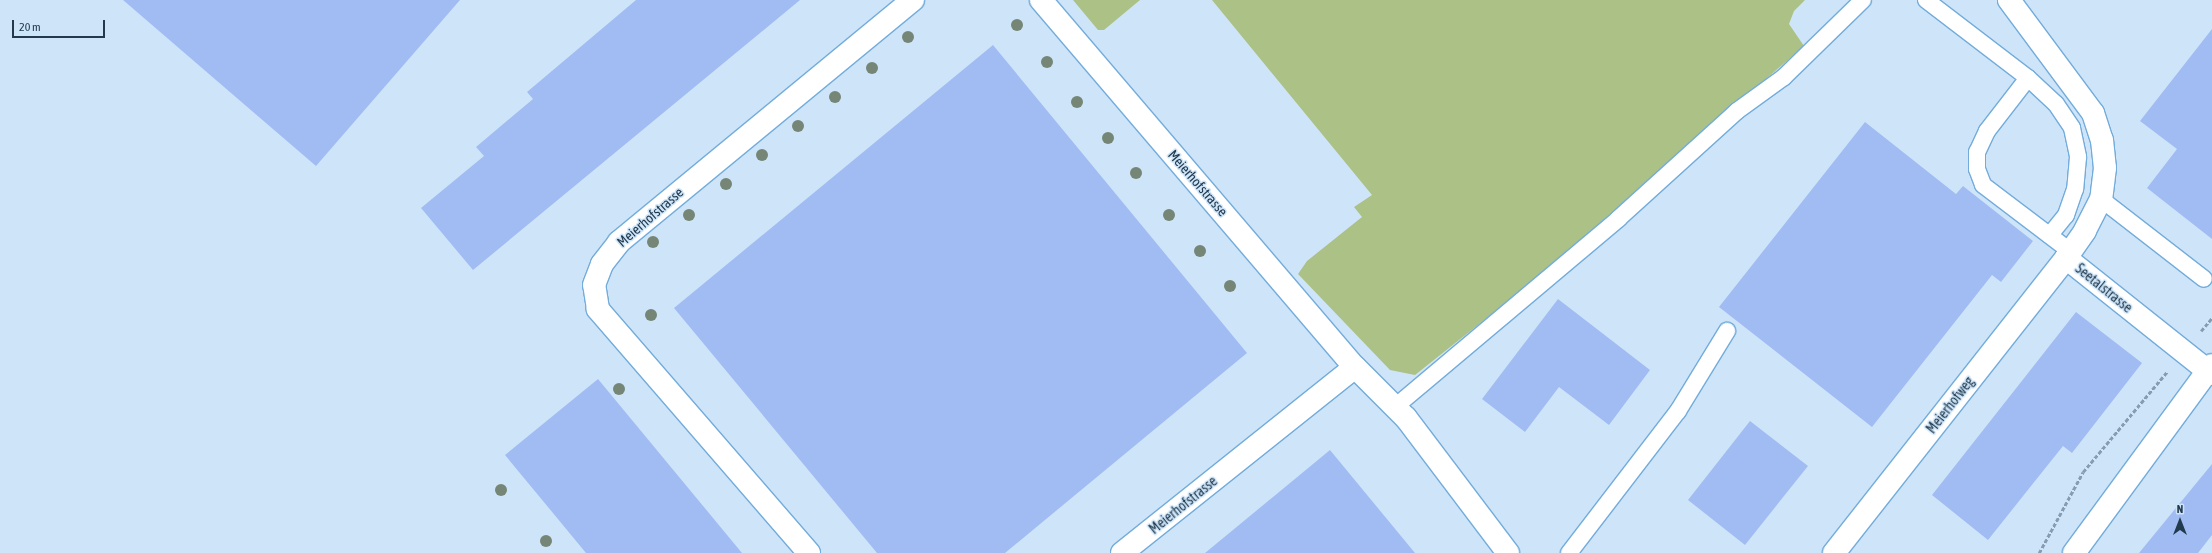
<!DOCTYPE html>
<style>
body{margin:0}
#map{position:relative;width:2212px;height:553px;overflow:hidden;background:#cee5f9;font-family:"Asap Condensed",sans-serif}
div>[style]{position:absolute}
.green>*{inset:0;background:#acc185}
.building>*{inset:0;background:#a1bcf3}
.path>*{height:2.5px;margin-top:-1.25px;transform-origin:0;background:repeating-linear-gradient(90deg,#869db1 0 4px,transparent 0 6px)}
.roads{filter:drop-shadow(1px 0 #73acdb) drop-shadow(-1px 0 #73acdb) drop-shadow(0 1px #73acdb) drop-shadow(0 -1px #73acdb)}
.lane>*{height:16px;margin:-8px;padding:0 8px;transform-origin:8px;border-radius:8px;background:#fff}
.street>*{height:22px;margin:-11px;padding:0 11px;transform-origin:11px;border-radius:11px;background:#fff}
.primary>*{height:22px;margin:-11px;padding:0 11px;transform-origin:11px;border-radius:11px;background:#fff}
.trees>*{width:12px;height:12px;margin:-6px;border-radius:50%;background:#758677}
span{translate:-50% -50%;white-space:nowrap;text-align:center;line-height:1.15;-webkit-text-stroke:3px #cee5f9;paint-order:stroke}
.street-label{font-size:14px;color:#223a4d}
.north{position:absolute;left:2160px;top:501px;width:40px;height:40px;-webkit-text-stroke:3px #cee5f9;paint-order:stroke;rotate:0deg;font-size:11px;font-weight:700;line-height:16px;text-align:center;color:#223a4d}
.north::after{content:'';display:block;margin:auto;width:14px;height:18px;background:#223a4d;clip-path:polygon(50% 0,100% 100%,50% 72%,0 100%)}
.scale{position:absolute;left:12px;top:20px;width:93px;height:18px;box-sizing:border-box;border:2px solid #223a4d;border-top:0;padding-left:5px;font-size:12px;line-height:14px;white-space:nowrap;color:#223a4d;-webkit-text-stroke:3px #cee5f9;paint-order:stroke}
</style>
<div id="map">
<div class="green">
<div style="clip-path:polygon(1073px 0,1140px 0,1104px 30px,1098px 30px)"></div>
<div style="clip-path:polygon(1212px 0,1805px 0,1794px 11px,1789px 24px,1804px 46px,1527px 286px,1415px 375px,1390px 370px,1298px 274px,1307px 261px,1362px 217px,1354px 207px,1372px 195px)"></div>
</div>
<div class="building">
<div style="clip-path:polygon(123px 0,460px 0,316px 166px)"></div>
<div style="clip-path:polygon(636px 0,800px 0,473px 270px,421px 208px,484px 156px,476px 147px,533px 99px,527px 92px)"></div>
<div style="clip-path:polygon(2212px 29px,2212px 239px,2147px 188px,2177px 149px,2140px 121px)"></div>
<div style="clip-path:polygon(993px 45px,1247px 353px,1005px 553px,877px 553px,674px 308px)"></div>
<div style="clip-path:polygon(1865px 122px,1956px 194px,1963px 186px,2033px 241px,2001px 282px,1992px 275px,1872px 427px,1719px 307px)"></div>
<div style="clip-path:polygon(1558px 299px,1650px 370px,1609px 425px,1559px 387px,1525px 432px,1482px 399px)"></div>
<div style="clip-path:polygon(2076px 312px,2142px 363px,2072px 453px,2063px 446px,1988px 540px,1932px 495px)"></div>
<div style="clip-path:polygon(598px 379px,742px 553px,586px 553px,505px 455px)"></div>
<div style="clip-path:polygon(1750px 421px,1808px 466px,1745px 545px,1688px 500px)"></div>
<div style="clip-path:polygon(1330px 450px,1415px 553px,1205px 553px)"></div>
<div style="clip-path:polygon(2212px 464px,2212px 535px,2198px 553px,2139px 553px)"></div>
</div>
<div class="path">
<div style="left:2201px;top:331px;width:17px;rotate:-50deg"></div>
<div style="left:2039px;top:553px;width:92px;rotate:-61.5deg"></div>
<div style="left:2083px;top:472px;width:131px;rotate:-50deg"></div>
</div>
<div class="roads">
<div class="lane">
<div style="left:1926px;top:0;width:128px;rotate:37.4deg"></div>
<div style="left:2028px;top:78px;width:38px;rotate:43deg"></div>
<div style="left:2056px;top:104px;width:29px;rotate:56deg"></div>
<div style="left:2072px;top:128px;width:30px;rotate:78deg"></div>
<div style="left:2078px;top:157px;width:32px;rotate:95deg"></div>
<div style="left:2075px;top:189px;width:28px;rotate:109deg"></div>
<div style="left:2066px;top:215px;width:26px;rotate:129deg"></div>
<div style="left:2028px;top:78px;width:67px;rotate:127.7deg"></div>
<div style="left:1987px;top:131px;width:23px;rotate:115deg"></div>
<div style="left:1977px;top:152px;width:17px;rotate:90deg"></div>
<div style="left:1977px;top:169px;width:17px;rotate:69deg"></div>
<div style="left:1983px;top:185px;width:109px;rotate:37.2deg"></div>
<div style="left:2101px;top:199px;width:130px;rotate:37.8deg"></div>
<div style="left:1395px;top:407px;width:292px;rotate:-40.1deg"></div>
<div style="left:1618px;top:219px;width:161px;rotate:-42.2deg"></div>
<div style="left:1737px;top:111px;width:58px;rotate:-35.9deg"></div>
<div style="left:1784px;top:77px;width:110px;rotate:-44.3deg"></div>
<div style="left:1569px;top:553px;width:179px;rotate:-52.5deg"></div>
<div style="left:1678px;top:411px;width:94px;rotate:-58.5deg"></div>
</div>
<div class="street">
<div style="left:1041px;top:0;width:483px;rotate:49.5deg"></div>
<div style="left:1355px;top:367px;width:72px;rotate:45deg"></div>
<div style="left:1406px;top:418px;width:169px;rotate:52.9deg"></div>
<div style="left:2009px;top:0;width:141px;rotate:53.4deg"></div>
<div style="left:2093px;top:113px;width:28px;rotate:72deg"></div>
<div style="left:2102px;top:140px;width:28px;rotate:84deg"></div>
<div style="left:2105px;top:168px;width:31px;rotate:97deg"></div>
<div style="left:2101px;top:199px;width:36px;rotate:117deg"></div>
<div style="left:2085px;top:231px;width:33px;rotate:125deg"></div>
<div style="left:2066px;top:258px;width:186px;rotate:38.5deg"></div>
<div style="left:809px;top:553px;width:323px;rotate:-130.9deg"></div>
<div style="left:598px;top:309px;width:24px;rotate:-99deg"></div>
<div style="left:594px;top:285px;width:22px;rotate:-69deg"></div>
<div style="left:602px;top:264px;width:28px;rotate:-52deg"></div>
<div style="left:619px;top:242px;width:381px;rotate:-39.5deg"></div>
<div style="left:1122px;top:553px;width:298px;rotate:-38.6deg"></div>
<div style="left:1834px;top:553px;width:375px;rotate:-51.8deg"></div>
</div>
<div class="primary">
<div style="left:2074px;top:553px;width:233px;rotate:-53.7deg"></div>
</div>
</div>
<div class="trees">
<div style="left:1017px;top:25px"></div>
<div style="left:908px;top:37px"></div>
<div style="left:1047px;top:62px"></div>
<div style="left:872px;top:68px"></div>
<div style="left:835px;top:97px"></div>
<div style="left:1077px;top:102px"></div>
<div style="left:798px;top:126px"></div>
<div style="left:1108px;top:138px"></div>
<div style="left:762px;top:155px"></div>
<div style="left:1136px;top:173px"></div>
<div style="left:726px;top:184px"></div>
<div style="left:689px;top:215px"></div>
<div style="left:1169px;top:215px"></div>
<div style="left:653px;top:242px"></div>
<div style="left:1200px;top:251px"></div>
<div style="left:1230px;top:286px"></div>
<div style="left:651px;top:315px"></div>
<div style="left:619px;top:389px"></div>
<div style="left:501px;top:490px"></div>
<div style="left:546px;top:541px"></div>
</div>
<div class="street-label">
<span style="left:1198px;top:183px;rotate:49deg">Meierhofstrasse</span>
<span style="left:650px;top:217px;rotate:-41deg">Meierhofstrasse</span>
<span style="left:2104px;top:288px;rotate:39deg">Seetalstrasse</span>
<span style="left:1950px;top:405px;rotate:-52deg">Meierhofweg</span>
<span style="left:1183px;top:505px;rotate:-39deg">Meierhofstrasse</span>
</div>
<div class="north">N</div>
<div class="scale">20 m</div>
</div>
